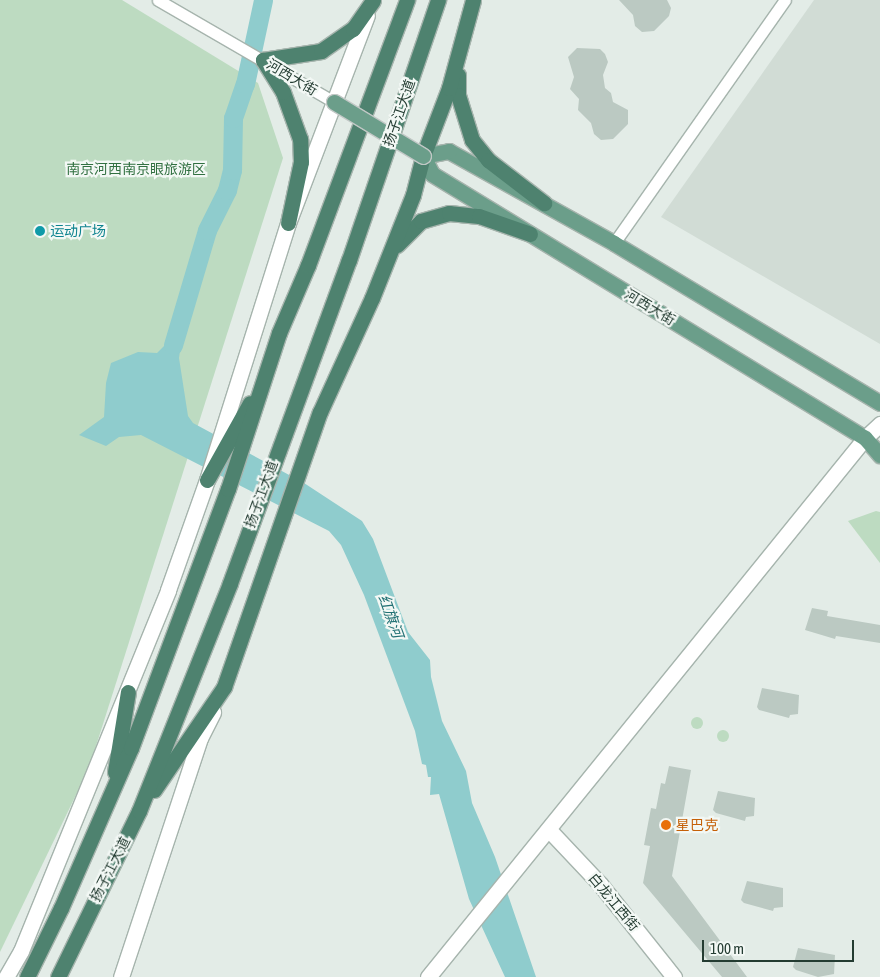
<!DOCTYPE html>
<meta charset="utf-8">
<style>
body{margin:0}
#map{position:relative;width:880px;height:977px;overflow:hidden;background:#e3ece7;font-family:"Asap Condensed","Noto Sans SC",sans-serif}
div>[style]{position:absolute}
.built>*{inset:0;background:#d1dcd5}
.green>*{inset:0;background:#bddbc1}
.round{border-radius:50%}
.water>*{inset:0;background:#8fcccd}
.river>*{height:19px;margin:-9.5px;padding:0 9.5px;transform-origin:9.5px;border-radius:9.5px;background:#8fcccd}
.building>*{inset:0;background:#bbc9c2}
.roads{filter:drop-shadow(1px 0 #a6b4ad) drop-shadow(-1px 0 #a6b4ad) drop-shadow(0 1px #a6b4ad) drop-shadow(0 -1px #a6b4ad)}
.minor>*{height:11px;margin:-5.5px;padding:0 5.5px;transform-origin:5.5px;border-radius:5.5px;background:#fff}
.tertiary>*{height:15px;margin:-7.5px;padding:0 7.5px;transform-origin:7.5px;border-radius:7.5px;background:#fff}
.primary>*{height:15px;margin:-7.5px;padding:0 7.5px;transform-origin:7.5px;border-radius:7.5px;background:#6b9e8a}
.trunk>*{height:15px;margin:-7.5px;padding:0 7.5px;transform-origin:7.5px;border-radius:7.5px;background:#4e826f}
.bridges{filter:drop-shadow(1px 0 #c2c8c6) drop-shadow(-1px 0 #c2c8c6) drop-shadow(0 1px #c2c8c6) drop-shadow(0 -1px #c2c8c6)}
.primary-bridge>*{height:15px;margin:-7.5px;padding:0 7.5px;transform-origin:7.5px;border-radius:7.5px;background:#6b9e8a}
.dots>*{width:14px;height:14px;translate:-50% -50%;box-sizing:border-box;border:2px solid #f3f8f5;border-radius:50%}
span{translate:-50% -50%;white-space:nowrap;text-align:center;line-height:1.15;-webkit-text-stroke:4.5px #f3f8f5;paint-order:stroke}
.street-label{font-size:14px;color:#243c32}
.park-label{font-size:14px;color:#317041}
.culture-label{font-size:14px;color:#0d838f}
.left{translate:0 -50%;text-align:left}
.food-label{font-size:14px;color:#c56008}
.water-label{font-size:15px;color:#227174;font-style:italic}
.scale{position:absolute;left:702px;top:940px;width:152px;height:22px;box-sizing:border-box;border:2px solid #243c32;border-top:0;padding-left:6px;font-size:15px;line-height:18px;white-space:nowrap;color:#243c32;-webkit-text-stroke:4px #f3f8f5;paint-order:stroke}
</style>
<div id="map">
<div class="built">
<div style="clip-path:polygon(814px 0,880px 0,880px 344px,661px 217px)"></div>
</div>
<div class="green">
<div style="clip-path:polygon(0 0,122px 0,258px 83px,283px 158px,89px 768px,0 952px)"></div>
<div style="clip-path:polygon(876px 511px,880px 512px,880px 563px,848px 521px)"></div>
<div class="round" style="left:691px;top:717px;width:12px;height:12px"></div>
<div class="round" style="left:717px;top:730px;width:12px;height:12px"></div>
</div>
<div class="water">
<div style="clip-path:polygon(175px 318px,184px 324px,179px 358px,188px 416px,193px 423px,304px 483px,362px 521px,373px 539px,408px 632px,430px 660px,431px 677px,442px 721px,466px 771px,472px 803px,495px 857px,536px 977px,505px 977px,469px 899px,439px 794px,430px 795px,431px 777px,428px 777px,426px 765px,422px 764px,415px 731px,364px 595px,341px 545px,329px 531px,141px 435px,119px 437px,106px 446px,79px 435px,104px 417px,106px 383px,111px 363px,138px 352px,157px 353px,168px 342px)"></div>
</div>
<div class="river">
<div style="left:173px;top:345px;width:120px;rotate:-73.5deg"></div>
<div style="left:207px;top:230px;width:45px;rotate:-63.4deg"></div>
<div style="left:227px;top:190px;width:21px;rotate:-76deg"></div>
<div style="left:232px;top:170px;width:52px;rotate:-88.9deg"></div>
<div style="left:233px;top:118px;width:36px;rotate:-71deg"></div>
<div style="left:245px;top:84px;width:86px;rotate:-77.9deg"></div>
</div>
<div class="building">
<div style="clip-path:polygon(619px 0,667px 0,671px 8px,669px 16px,654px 31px,642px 32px,635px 26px,633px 15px)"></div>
<div style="clip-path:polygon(577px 48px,600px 49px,605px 54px,608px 62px,603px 75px,605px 88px,611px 93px,613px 102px,628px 110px,628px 124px,613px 139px,601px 140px,594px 134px,591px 123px,578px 110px,579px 99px,570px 89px,574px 77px,568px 57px)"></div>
<div style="clip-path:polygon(812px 608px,828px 611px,827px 616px,880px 625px,880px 643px,836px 636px,835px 639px,805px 630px)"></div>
<div style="clip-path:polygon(762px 688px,799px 695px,798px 714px,790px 715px,789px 718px,759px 710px,757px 707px)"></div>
<div style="clip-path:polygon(669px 766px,691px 770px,672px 876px,747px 977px,722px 977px,643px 883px,650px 846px,644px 845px,651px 808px,656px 809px,661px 783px,665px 784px)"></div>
<div style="clip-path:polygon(718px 791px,755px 798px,754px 816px,746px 817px,745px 821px,716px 813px,713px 810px)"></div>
<div style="clip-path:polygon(747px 881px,783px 888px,783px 907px,774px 908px,773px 911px,744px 903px,741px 900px)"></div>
<div style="clip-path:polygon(798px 948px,835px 955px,834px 974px,818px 977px,796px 970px,793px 967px)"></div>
</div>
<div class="roads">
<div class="minor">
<div style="left:158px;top:0;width:203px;rotate:30.1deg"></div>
<div style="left:614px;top:243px;width:297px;rotate:-54.9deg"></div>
</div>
<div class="tertiary">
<div style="left:550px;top:831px;width:73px;rotate:46.7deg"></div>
<div style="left:600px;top:884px;width:119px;rotate:51.5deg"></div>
<div style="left:6px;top:977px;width:30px;rotate:-60deg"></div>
<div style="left:21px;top:951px;width:390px;rotate:-67.8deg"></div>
<div style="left:168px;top:590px;width:117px;rotate:-70.5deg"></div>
<div style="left:207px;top:480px;width:269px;rotate:-72.5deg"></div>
<div style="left:288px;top:223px;width:222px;rotate:-69.2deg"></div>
<div style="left:121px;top:977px;width:252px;rotate:-71.7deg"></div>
<div style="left:200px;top:738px;width:29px;rotate:-63deg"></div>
<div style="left:428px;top:977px;width:694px;rotate:-50.97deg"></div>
<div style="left:865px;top:438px;width:21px;rotate:-43deg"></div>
</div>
<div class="primary">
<div style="left:880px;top:403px;width:310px;rotate:-149deg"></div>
<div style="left:614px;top:243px;width:189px;rotate:-150.9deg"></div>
<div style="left:449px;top:151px;width:26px;rotate:169deg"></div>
<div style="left:423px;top:156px;width:20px;rotate:63deg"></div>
<div style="left:432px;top:174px;width:507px;rotate:31.37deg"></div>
<div style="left:865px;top:438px;width:23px;rotate:49deg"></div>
</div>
<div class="trunk">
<div style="left:458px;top:75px;width:20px;rotate:90deg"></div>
<div style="left:458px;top:95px;width:47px;rotate:72.7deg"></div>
<div style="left:472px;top:140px;width:26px;rotate:51deg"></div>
<div style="left:488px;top:160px;width:71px;rotate:37.5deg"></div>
<div style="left:288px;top:223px;width:62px;rotate:-78deg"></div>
<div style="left:301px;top:162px;width:23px;rotate:-92deg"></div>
<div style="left:300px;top:139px;width:50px;rotate:-109.9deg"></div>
<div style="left:283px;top:92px;width:38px;rotate:-122deg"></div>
<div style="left:263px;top:60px;width:59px;rotate:-8.8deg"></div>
<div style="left:321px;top:51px;width:39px;rotate:-35deg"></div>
<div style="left:353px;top:29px;width:35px;rotate:-55deg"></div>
<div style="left:397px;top:245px;width:34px;rotate:-45deg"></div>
<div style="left:421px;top:221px;width:29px;rotate:-16deg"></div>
<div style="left:449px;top:213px;width:30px;rotate:6deg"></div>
<div style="left:479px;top:216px;width:54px;rotate:19.4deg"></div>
<div style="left:207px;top:480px;width:88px;rotate:-60.8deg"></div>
<div style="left:115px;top:772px;width:81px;rotate:-80.8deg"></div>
<div style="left:154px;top:790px;width:125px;rotate:-55.8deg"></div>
<div style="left:224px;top:687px;width:291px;rotate:-70.8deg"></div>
<div style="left:320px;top:412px;width:125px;rotate:-65.5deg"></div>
<div style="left:372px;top:298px;width:111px;rotate:-68.3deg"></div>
<div style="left:413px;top:195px;width:40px;rotate:-75.6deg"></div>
<div style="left:423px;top:156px;width:73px;rotate:-69.1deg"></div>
<div style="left:449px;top:88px;width:91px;rotate:-74.7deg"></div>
<div style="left:27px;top:977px;width:77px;rotate:-63.8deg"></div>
<div style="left:61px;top:908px;width:175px;rotate:-66.4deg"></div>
<div style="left:131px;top:748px;width:277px;rotate:-69.5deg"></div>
<div style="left:228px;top:489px;width:164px;rotate:-71.9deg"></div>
<div style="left:279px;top:333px;width:74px;rotate:-66.9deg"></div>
<div style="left:308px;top:265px;width:283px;rotate:-69.5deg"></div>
<div style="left:58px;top:977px;width:185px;rotate:-64deg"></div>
<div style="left:139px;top:811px;width:245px;rotate:-68.2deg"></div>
<div style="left:230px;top:583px;width:344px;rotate:-69.8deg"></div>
<div style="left:349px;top:260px;width:275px;rotate:-71.1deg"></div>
</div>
</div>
<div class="bridges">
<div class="primary-bridge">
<div style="left:334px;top:102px;width:104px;rotate:31.2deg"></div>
</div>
</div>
<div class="dots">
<div style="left:40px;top:231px;background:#0f9aa8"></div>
<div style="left:666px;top:825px;background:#e8710a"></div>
</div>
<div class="street-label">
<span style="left:292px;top:77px;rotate:31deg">河西大街</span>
<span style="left:399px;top:113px;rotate:-71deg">扬子江大道</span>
<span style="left:650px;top:307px;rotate:31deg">河西大街</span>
<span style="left:261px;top:494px;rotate:-70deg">扬子江大道</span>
<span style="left:110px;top:869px;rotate:-63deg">扬子江大道</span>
<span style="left:614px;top:902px;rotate:50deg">白龙江西街</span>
</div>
<div class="park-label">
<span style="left:136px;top:169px">南京河西南京眼旅游区</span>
</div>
<div class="culture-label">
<span class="left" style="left:50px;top:231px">运动广场</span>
</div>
<div class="food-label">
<span class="left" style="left:676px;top:825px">星巴克</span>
</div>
<div class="water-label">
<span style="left:391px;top:616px;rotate:70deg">红旗河</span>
</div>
<div class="scale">100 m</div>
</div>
